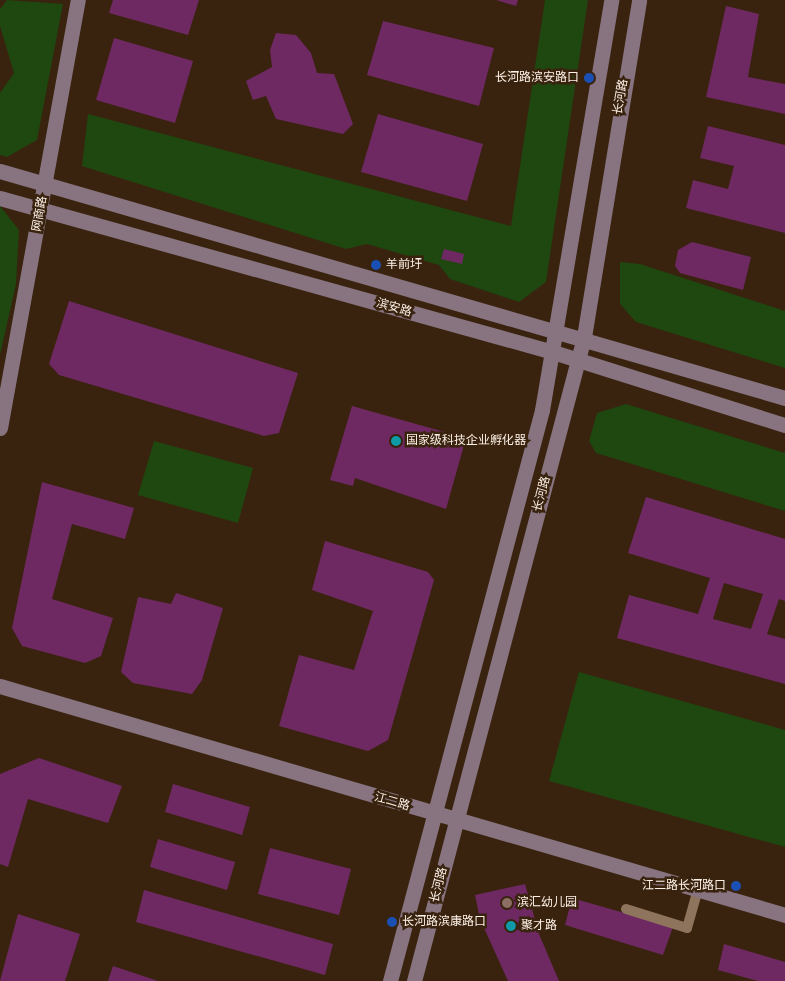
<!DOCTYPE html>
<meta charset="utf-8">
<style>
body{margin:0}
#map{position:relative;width:785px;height:981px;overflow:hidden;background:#39230e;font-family:"Public Sans","Noto Sans SC",sans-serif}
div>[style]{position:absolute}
.green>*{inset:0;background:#1f4710}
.building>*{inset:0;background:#6e2962}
.street>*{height:10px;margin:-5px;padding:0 5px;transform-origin:5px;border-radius:5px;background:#8e735d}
.secondary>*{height:15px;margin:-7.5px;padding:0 7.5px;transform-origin:7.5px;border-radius:7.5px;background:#877480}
.dots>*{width:14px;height:14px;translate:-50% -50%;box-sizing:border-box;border:2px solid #39230e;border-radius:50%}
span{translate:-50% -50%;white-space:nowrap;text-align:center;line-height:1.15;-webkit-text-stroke:5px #39230e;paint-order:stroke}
.poi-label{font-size:12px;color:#fdf1e7}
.right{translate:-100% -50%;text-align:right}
.left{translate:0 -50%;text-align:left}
.street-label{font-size:12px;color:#fdf1e7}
</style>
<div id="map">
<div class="green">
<div style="clip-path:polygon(7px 0,63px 4px,37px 140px,7px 157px,0 155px,0 93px,14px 73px,0 26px,0 9px)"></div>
<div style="clip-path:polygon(545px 0,588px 0,546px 282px,519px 302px,450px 279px,439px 265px,367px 244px,346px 249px,82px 166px,88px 114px,511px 226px)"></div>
<div style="clip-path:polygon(0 206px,19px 230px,16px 284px,0 355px)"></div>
<div style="clip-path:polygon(620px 262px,640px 264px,785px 311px,785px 368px,636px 322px,620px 304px)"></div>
<div style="clip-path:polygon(626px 404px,785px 453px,785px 511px,596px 453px,589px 441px,597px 413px)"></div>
<div style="clip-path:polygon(154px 441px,253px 468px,238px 523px,138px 495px)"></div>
<div style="clip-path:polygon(579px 672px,785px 730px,785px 847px,549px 781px)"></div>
</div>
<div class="building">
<div style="clip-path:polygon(113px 0,199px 0,188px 35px,109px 13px)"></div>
<div style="clip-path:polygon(496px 0,518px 0,516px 6px)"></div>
<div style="clip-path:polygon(726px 6px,759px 14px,748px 77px,785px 84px,785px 114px,706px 97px)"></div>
<div style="clip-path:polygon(383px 21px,494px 48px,479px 106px,367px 75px)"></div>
<div style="clip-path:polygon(276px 33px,296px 35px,311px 53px,317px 73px,334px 74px,353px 124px,343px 134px,276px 119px,266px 96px,253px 100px,246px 81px,272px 67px,270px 50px)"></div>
<div style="clip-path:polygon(114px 38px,193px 61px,175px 123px,96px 100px)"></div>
<div style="clip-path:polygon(378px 114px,483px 144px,467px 201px,361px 172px)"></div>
<div style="clip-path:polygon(708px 126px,785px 145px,785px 233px,686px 208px,693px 180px,728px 189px,734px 166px,700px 158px)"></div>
<div style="clip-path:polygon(692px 242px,751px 257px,743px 290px,680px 273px,675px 266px,678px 250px)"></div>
<div style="clip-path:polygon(444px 249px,464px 254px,462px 264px,441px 259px)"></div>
<div style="clip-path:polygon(69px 301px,298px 373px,279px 433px,264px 436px,59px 375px,49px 364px)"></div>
<div style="clip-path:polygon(352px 406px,466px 438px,446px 509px,355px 478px,353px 486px,330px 480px)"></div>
<div style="clip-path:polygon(42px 482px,134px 508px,125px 539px,72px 524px,52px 599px,113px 618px,101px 656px,85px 663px,22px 646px,12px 628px)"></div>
<div style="clip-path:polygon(evenodd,646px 497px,785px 539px,785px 601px,779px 599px,767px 634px,785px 639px,785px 684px,617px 638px,629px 595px,698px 614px,710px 578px,628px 553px,646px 497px,724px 583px,763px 594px,751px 629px,713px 619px,724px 583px)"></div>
<div style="clip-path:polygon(325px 541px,428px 572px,434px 580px,388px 740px,368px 751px,279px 726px,299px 655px,354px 670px,373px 611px,312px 590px)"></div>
<div style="clip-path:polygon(176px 593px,223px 608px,202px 680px,192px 694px,133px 683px,121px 672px,138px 597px,171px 604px)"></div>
<div style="clip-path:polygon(39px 758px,122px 786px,108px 823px,28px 799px,8px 867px,0 864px,0 774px)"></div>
<div style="clip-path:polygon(173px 784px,250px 807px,242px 835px,165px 812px)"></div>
<div style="clip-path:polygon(158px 839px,235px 862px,227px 890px,150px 867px)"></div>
<div style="clip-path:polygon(270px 848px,351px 869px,339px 915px,258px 894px)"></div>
<div style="clip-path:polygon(525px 884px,539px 934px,559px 981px,508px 981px,480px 919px,475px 895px)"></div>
<div style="clip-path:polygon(144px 890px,333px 944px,325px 975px,136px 922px)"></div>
<div style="clip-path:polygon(572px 898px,673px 927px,663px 955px,565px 925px)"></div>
<div style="clip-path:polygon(18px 914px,80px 934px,65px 981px,0 981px)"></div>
<div style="clip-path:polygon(724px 944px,785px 962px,785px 981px,758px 981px,718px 970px)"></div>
<div style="clip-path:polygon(113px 966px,158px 981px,108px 981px)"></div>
</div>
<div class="street">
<div style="left:626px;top:909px;width:64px;rotate:17.3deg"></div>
<div style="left:687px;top:928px;width:41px;rotate:-74.2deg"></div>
</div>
<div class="secondary">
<div style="left:0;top:171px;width:817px;rotate:16.13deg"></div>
<div style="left:0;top:198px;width:574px;rotate:15.56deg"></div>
<div style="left:553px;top:352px;width:243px;rotate:17.5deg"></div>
<div style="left:0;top:428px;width:435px;rotate:-79.7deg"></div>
<div style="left:0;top:686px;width:818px;rotate:16.26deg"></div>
<div style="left:390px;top:981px;width:591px;rotate:-75.09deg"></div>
<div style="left:542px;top:410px;width:416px;rotate:-80.4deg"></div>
<div style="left:414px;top:981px;width:666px;rotate:-75.21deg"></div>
<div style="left:584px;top:337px;width:341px;rotate:-80.7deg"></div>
</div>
<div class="dots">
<div style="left:589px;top:78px;background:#1a4fb4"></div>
<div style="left:376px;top:265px;background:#1a4fb4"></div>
<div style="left:396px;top:441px;background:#0f9aa8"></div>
<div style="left:736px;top:886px;background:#1a4fb4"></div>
<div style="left:507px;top:903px;background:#8d6e63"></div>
<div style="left:392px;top:922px;background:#1a4fb4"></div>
<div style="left:511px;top:926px;background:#0f9aa8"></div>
</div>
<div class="poi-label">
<span class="right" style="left:579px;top:78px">长河路滨安路口</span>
<span class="left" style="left:386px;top:265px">羊前圩</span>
<span class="left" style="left:406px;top:441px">国家级科技企业孵化器</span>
<span class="right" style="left:726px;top:886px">江二路长河路口</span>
<span class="left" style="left:517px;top:903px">滨汇幼儿园</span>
<span class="left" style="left:402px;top:922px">长河路滨康路口</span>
<span class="left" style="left:521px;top:926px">聚才路</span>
</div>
<div class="street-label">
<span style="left:621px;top:97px;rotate:-80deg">长河路</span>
<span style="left:40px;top:214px;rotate:-80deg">网商路</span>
<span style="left:394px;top:308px;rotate:16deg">滨安路</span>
<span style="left:542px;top:494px;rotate:-75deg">长河路</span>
<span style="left:392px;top:802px;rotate:16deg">江二路</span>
<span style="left:439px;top:885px;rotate:-76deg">长河路</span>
</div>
</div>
